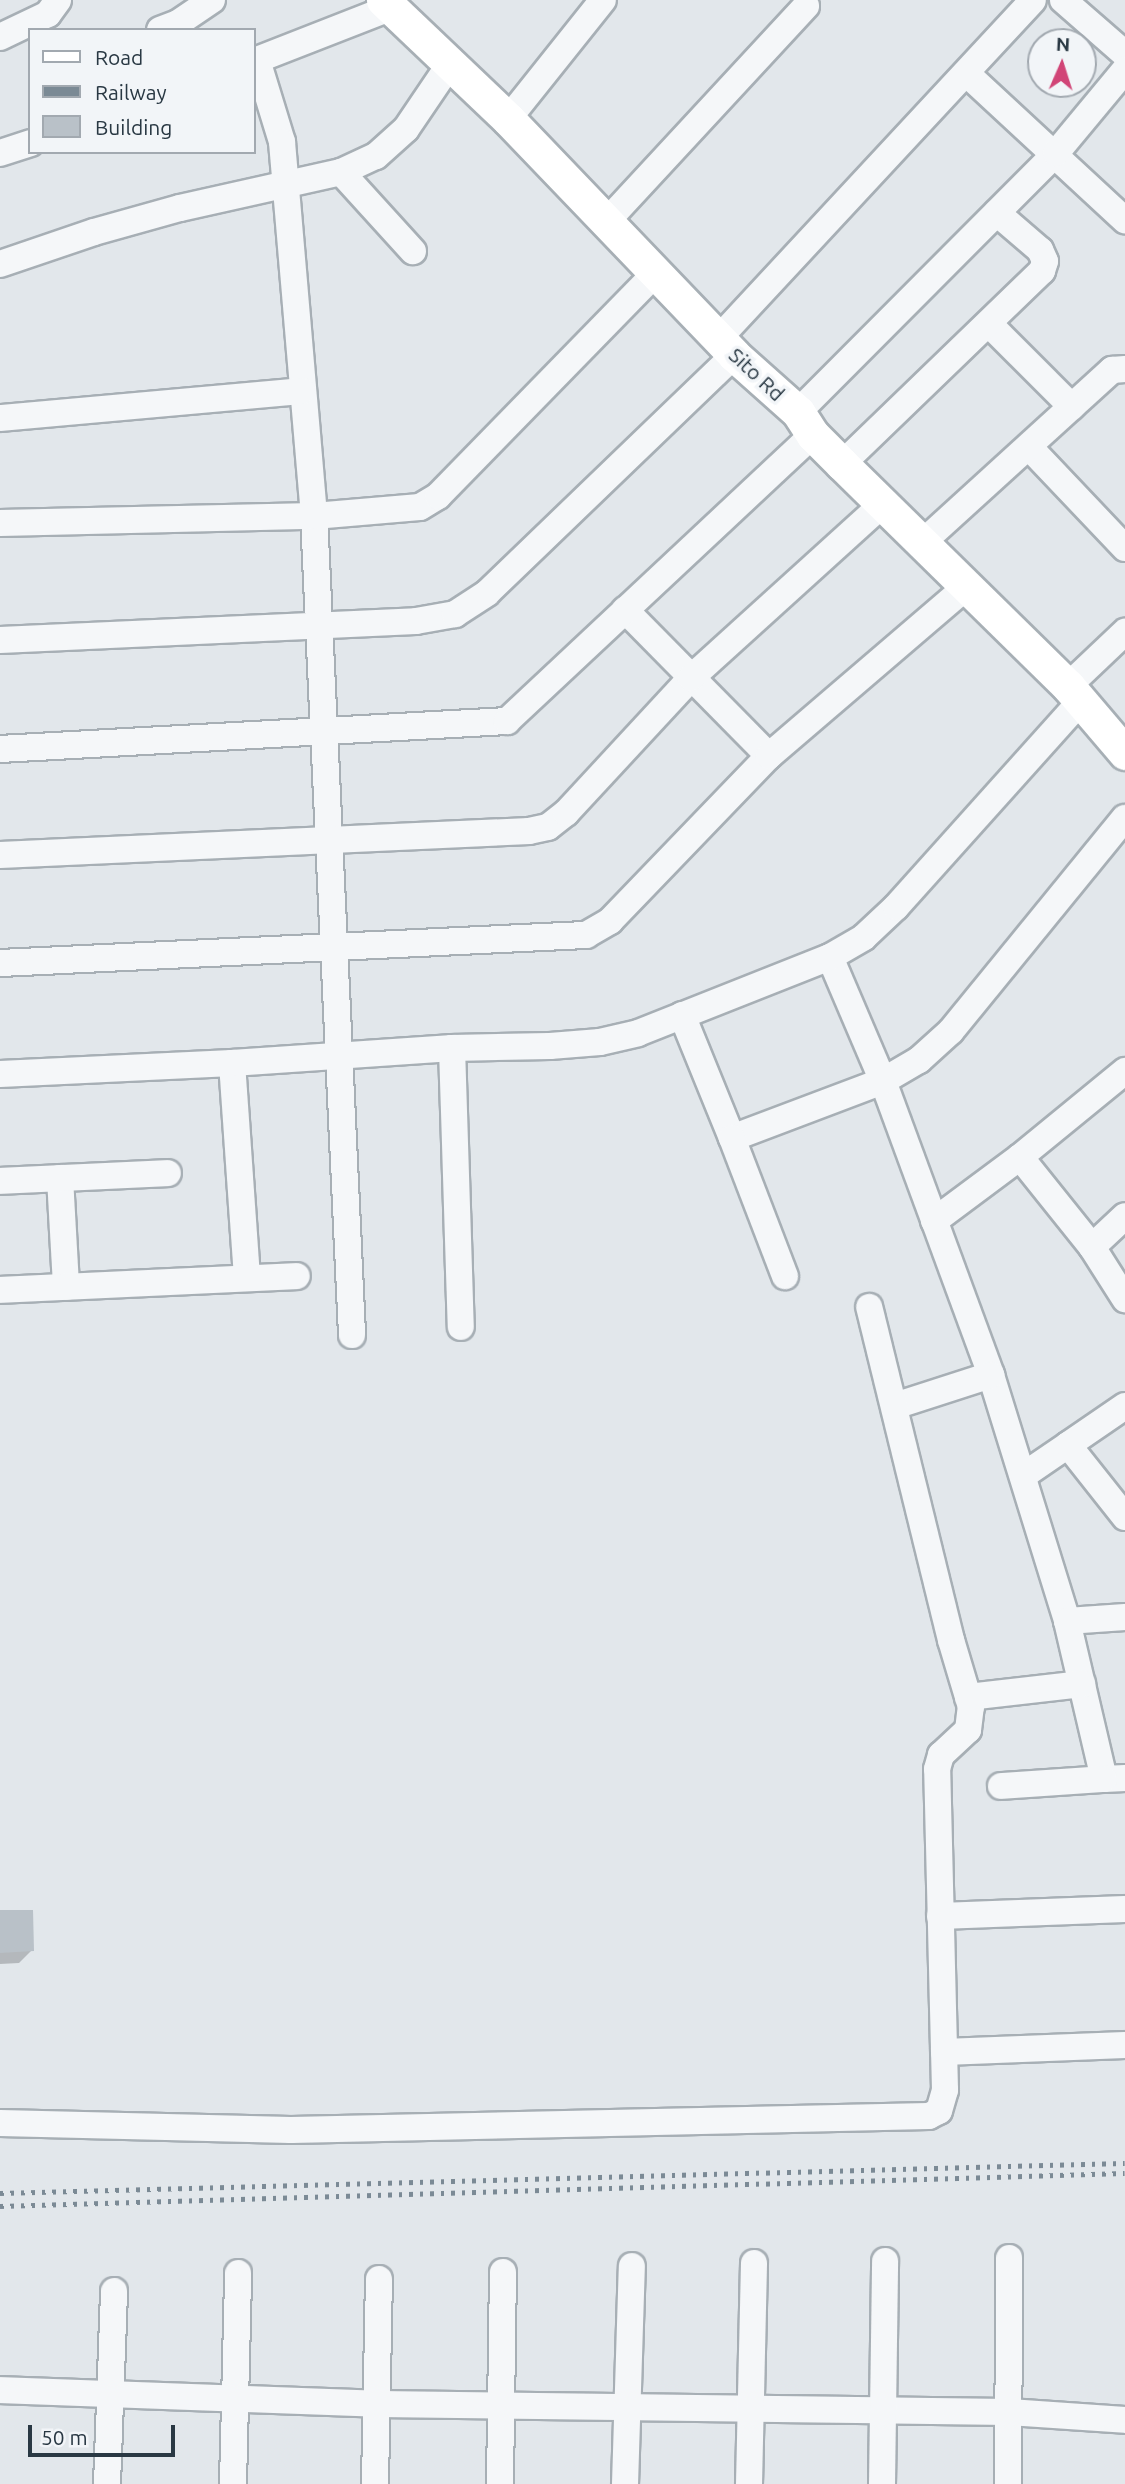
<!DOCTYPE html>
<style>
body{margin:0}
#map{position:relative;width:1125px;height:2484px;overflow:hidden;background:#e2e7eb;font-family:Ubuntu,sans-serif}
div>[style]{position:absolute}
.shadow>*{inset:0;background:#0003}
.building>*{inset:0;background:#b9c1c8}
.roads{filter:drop-shadow(2px 0 #a7afb5) drop-shadow(-2px 0 #a7afb5) drop-shadow(0 2px #a7afb5) drop-shadow(0 -2px #a7afb5)}
.minor>*{height:26px;margin:-13px;padding:0 13px;transform-origin:13px;border-radius:13px;background:#f5f7f9}
.major>*{height:33px;margin:-16.5px;padding:0 16.5px;transform-origin:16.5px;border-radius:16.5px;background:#fff}
.rail>*{height:5px;margin-top:-2.5px;transform-origin:0;background:repeating-linear-gradient(90deg,#7b8a95 0 3.5px,transparent 0 10.5px)}
span{translate:-50% -50%;white-space:nowrap;text-align:center;line-height:1.15;-webkit-text-stroke:7px #f2f5f8;paint-order:stroke}
.street-label{font-size:21px;color:#293843}
.legend{position:absolute;left:28px;top:28px;width:228px;height:126px;box-sizing:border-box;background:#f2f5f8;border:2px solid #a2a9b0;margin:0;padding:9px 12px;list-style:none;font-size:21px;color:#293843}
.legend li{display:flex;align-items:center;gap:14px;height:35px}
.legend b{width:35px;border:2px solid #a2a9b0}
.north{position:absolute;left:1027px;top:28px;width:70px;height:70px;box-sizing:border-box;background:#f2f5f8;border:2px solid #a2a9b0;border-radius:50%;rotate:3deg;font-size:19px;font-weight:700;line-height:28px;text-align:center;color:#293843}
.north::after{content:'';display:block;margin:auto;width:24px;height:32px;background:#d14577;clip-path:polygon(50% 0,100% 100%,50% 72%,0 100%)}
.scale{position:absolute;left:28px;top:2425px;width:147px;height:32px;box-sizing:border-box;border:4px solid #293843;border-top:0;padding-left:9px;font-size:21px;line-height:24px;white-space:nowrap;color:#293843;-webkit-text-stroke:5px #f2f5f8;paint-order:stroke}
</style>
<div id="map">
<div class="shadow">
<div style="clip-path:polygon(0 1912px,32px 1950px,19px 1963px,0 1964px)"></div>
</div>
<div class="building">
<div style="clip-path:polygon(0 1910px,33px 1910px,34px 1951px,0 1953px)"></div>
</div>
<div class="roads">
<div class="minor">
<div style="left:1063px;top:0;width:82px;rotate:41.1deg"></div>
<div style="left:160px;top:30px;width:19px;rotate:-21deg"></div>
<div style="left:178px;top:23px;width:41px;rotate:-34.1deg"></div>
<div style="left:0;top:37px;width:53px;rotate:-25.6deg"></div>
<div style="left:48px;top:14px;width:17px;rotate:-54deg"></div>
<div style="left:257px;top:60px;width:86px;rotate:73deg"></div>
<div style="left:282px;top:142px;width:375px;rotate:85.1deg"></div>
<div style="left:314px;top:516px;width:820px;rotate:87.34deg"></div>
<div style="left:254px;top:61px;width:146px;rotate:-21.3deg"></div>
<div style="left:966px;top:73px;width:217px;rotate:42.8deg"></div>
<div style="left:508px;top:119px;width:152px;rotate:-51.4deg"></div>
<div style="left:0;top:153px;width:32px;rotate:-18deg"></div>
<div style="left:341px;top:172px;width:107px;rotate:47.7deg"></div>
<div style="left:607px;top:221px;width:293px;rotate:-47.2deg"></div>
<div style="left:0;top:264px;width:99px;rotate:-18.8deg"></div>
<div style="left:94px;top:232px;width:89px;rotate:-15.6deg"></div>
<div style="left:180px;top:208px;width:165px;rotate:-12.6deg"></div>
<div style="left:341px;top:172px;width:38px;rotate:-25deg"></div>
<div style="left:376px;top:156px;width:40px;rotate:-42deg"></div>
<div style="left:406px;top:129px;width:78px;rotate:-55.9deg"></div>
<div style="left:989px;top:324px;width:117px;rotate:45deg"></div>
<div style="left:719px;top:338px;width:461px;rotate:-47.1deg"></div>
<div style="left:798px;top:412px;width:366px;rotate:-45.1deg"></div>
<div style="left:1056px;top:153px;width:108px;rotate:-50.3deg"></div>
<div style="left:0;top:418px;width:303px;rotate:-5.1deg"></div>
<div style="left:1030px;top:448px;width:138px;rotate:46.5deg"></div>
<div style="left:842px;top:464px;width:278px;rotate:-44deg"></div>
<div style="left:1042px;top:271px;width:10px;rotate:-73deg"></div>
<div style="left:1045px;top:261px;width:12px;rotate:-114deg"></div>
<div style="left:1040px;top:250px;width:57px;rotate:-139.3deg"></div>
<div style="left:0;top:523px;width:314px;rotate:-1.3deg"></div>
<div style="left:314px;top:516px;width:106px;rotate:-4.9deg"></div>
<div style="left:420px;top:507px;width:21px;rotate:-31deg"></div>
<div style="left:438px;top:496px;width:310px;rotate:-45.7deg"></div>
<div style="left:923px;top:542px;width:256px;rotate:-42.3deg"></div>
<div style="left:1112px;top:370px;width:13px;rotate:-4deg"></div>
<div style="left:625px;top:610px;width:205px;rotate:45.4deg"></div>
<div style="left:0;top:640px;width:416px;rotate:-2.6deg"></div>
<div style="left:416px;top:621px;width:40px;rotate:-10deg"></div>
<div style="left:455px;top:614px;width:38px;rotate:-33deg"></div>
<div style="left:487px;top:593px;width:343px;rotate:-43.9deg"></div>
<div style="left:1068px;top:686px;width:79px;rotate:-43.5deg"></div>
<div style="left:0;top:749px;width:508px;rotate:-3.16deg"></div>
<div style="left:507px;top:721px;width:419px;rotate:-43.1deg"></div>
<div style="left:0;top:855px;width:530px;rotate:-2.6deg"></div>
<div style="left:529px;top:831px;width:19px;rotate:-12deg"></div>
<div style="left:548px;top:827px;width:23px;rotate:-38deg"></div>
<div style="left:566px;top:813px;width:184px;rotate:-47.2deg"></div>
<div style="left:691px;top:678px;width:258px;rotate:-42.2deg"></div>
<div style="left:830px;top:957px;width:135px;rotate:66.9deg"></div>
<div style="left:883px;top:1081px;width:313px;rotate:69.8deg"></div>
<div style="left:991px;top:1375px;width:257px;rotate:72.8deg"></div>
<div style="left:1067px;top:1621px;width:162px;rotate:76.8deg"></div>
<div style="left:1104px;top:1779px;width:21px;rotate:-3deg"></div>
<div style="left:0;top:963px;width:587px;rotate:-2.74deg"></div>
<div style="left:586px;top:935px;width:28px;rotate:-30deg"></div>
<div style="left:610px;top:921px;width:229px;rotate:-46.1deg"></div>
<div style="left:769px;top:756px;width:261px;rotate:-40.6deg"></div>
<div style="left:682px;top:1015px;width:133px;rotate:67.9deg"></div>
<div style="left:732px;top:1138px;width:161px;rotate:-20.7deg"></div>
<div style="left:883px;top:1081px;width:42px;rotate:-30.3deg"></div>
<div style="left:919px;top:1060px;width:43px;rotate:-42.2deg"></div>
<div style="left:951px;top:1031px;width:275px;rotate:-50.8deg"></div>
<div style="left:452px;top:1048px;width:279px;rotate:88.2deg"></div>
<div style="left:232px;top:1063px;width:215px;rotate:86deg"></div>
<div style="left:0;top:1074px;width:232px;rotate:-2.7deg"></div>
<div style="left:232px;top:1063px;width:221px;rotate:-3.9deg"></div>
<div style="left:452px;top:1048px;width:98px;rotate:-1.2deg"></div>
<div style="left:550px;top:1046px;width:50px;rotate:-4.6deg"></div>
<div style="left:600px;top:1042px;width:39px;rotate:-13deg"></div>
<div style="left:638px;top:1033px;width:206px;rotate:-21.6deg"></div>
<div style="left:830px;top:957px;width:39px;rotate:-30deg"></div>
<div style="left:864px;top:937px;width:44px;rotate:-43.2deg"></div>
<div style="left:896px;top:907px;width:275px;rotate:-48.1deg"></div>
<div style="left:732px;top:1138px;width:148px;rotate:69deg"></div>
<div style="left:1020px;top:1157px;width:115px;rotate:51.3deg"></div>
<div style="left:1092px;top:1247px;width:62px;rotate:57.6deg"></div>
<div style="left:60px;top:1178px;width:109px;rotate:86.8deg"></div>
<div style="left:0;top:1181px;width:168px;rotate:-2.7deg"></div>
<div style="left:934px;top:1221px;width:107px;rotate:-36.7deg"></div>
<div style="left:1020px;top:1157px;width:136px;rotate:-39.3deg"></div>
<div style="left:1092px;top:1247px;width:45px;rotate:-43.2deg"></div>
<div style="left:0;top:1290px;width:297px;rotate:-2.7deg"></div>
<div style="left:895px;top:1406px;width:101px;rotate:-17.9deg"></div>
<div style="left:1068px;top:1445px;width:69px;rotate:-34.4deg"></div>
<div style="left:1024px;top:1475px;width:53px;rotate:-34.3deg"></div>
<div style="left:1068px;top:1445px;width:92px;rotate:51.6deg"></div>
<div style="left:1067px;top:1621px;width:58px;rotate:-3.9deg"></div>
<div style="left:968px;top:1697px;width:115px;rotate:-6.5deg"></div>
<div style="left:1001px;top:1786px;width:103px;rotate:-3.9deg"></div>
<div style="left:940px;top:1916px;width:185px;rotate:-2.2deg"></div>
<div style="left:944px;top:2052px;width:181px;rotate:-2.2deg"></div>
<div style="left:0;top:2123px;width:291px;rotate:1.4deg"></div>
<div style="left:291px;top:2130px;width:638px;rotate:-1.26deg"></div>
<div style="left:929px;top:2116px;width:11px;rotate:-27deg"></div>
<div style="left:939px;top:2111px;width:22px;rotate:-74deg"></div>
<div style="left:945px;top:2090px;width:321px;rotate:-91.4deg"></div>
<div style="left:937px;top:1769px;width:15px;rotate:-74deg"></div>
<div style="left:941px;top:1755px;width:37px;rotate:-43deg"></div>
<div style="left:968px;top:1730px;width:23px;rotate:-83deg"></div>
<div style="left:971px;top:1707px;width:70px;rotate:-106.6deg"></div>
<div style="left:951px;top:1640px;width:343px;rotate:-103.8deg"></div>
<div style="left:0;top:2390px;width:378px;rotate:2.1deg"></div>
<div style="left:378px;top:2404px;width:631px;rotate:0.73deg"></div>
<div style="left:1009px;top:2412px;width:116px;rotate:3.9deg"></div>
<div style="left:107px;top:2484px;width:193px;rotate:-87.9deg"></div>
<div style="left:233px;top:2484px;width:211px;rotate:-88.6deg"></div>
<div style="left:375px;top:2484px;width:205px;rotate:-88.9deg"></div>
<div style="left:500px;top:2484px;width:212px;rotate:-89.2deg"></div>
<div style="left:625px;top:2484px;width:218px;rotate:-88.2deg"></div>
<div style="left:749px;top:2484px;width:221px;rotate:-88.7deg"></div>
<div style="left:882px;top:2484px;width:223px;rotate:-89.2deg"></div>
<div style="left:1008px;top:2484px;width:226px;rotate:-89.7deg"></div>
</div>
<div class="major">
<div style="left:383px;top:0;width:173px;rotate:43.6deg"></div>
<div style="left:508px;top:119px;width:327px;rotate:46.2deg"></div>
<div style="left:734px;top:355px;width:86px;rotate:41.7deg"></div>
<div style="left:798px;top:412px;width:27px;rotate:57deg"></div>
<div style="left:813px;top:435px;width:41px;rotate:45deg"></div>
<div style="left:842px;top:464px;width:317px;rotate:44.5deg"></div>
<div style="left:1068px;top:686px;width:88px;rotate:49.6deg"></div>
</div>
</div>
<div class="rail">
<div style="left:0;top:2193px;width:1125px;rotate:-1.53deg"></div>
<div style="left:0;top:2206px;width:1125px;rotate:-1.68deg"></div>
</div>
<div class="street-label">
<span style="left:757px;top:374px;rotate:43deg">Sito Rd</span>
</div>
<ul class="legend">
<li><b style="height:9px;background:#fff"></b>Road</li>
<li><b style="height:9px;background:#7b8a95"></b>Railway</li>
<li><b style="height:19px;background:#b9c1c8"></b>Building</li>
</ul>
<div class="north">N</div>
<div class="scale">50 m</div>
</div>
